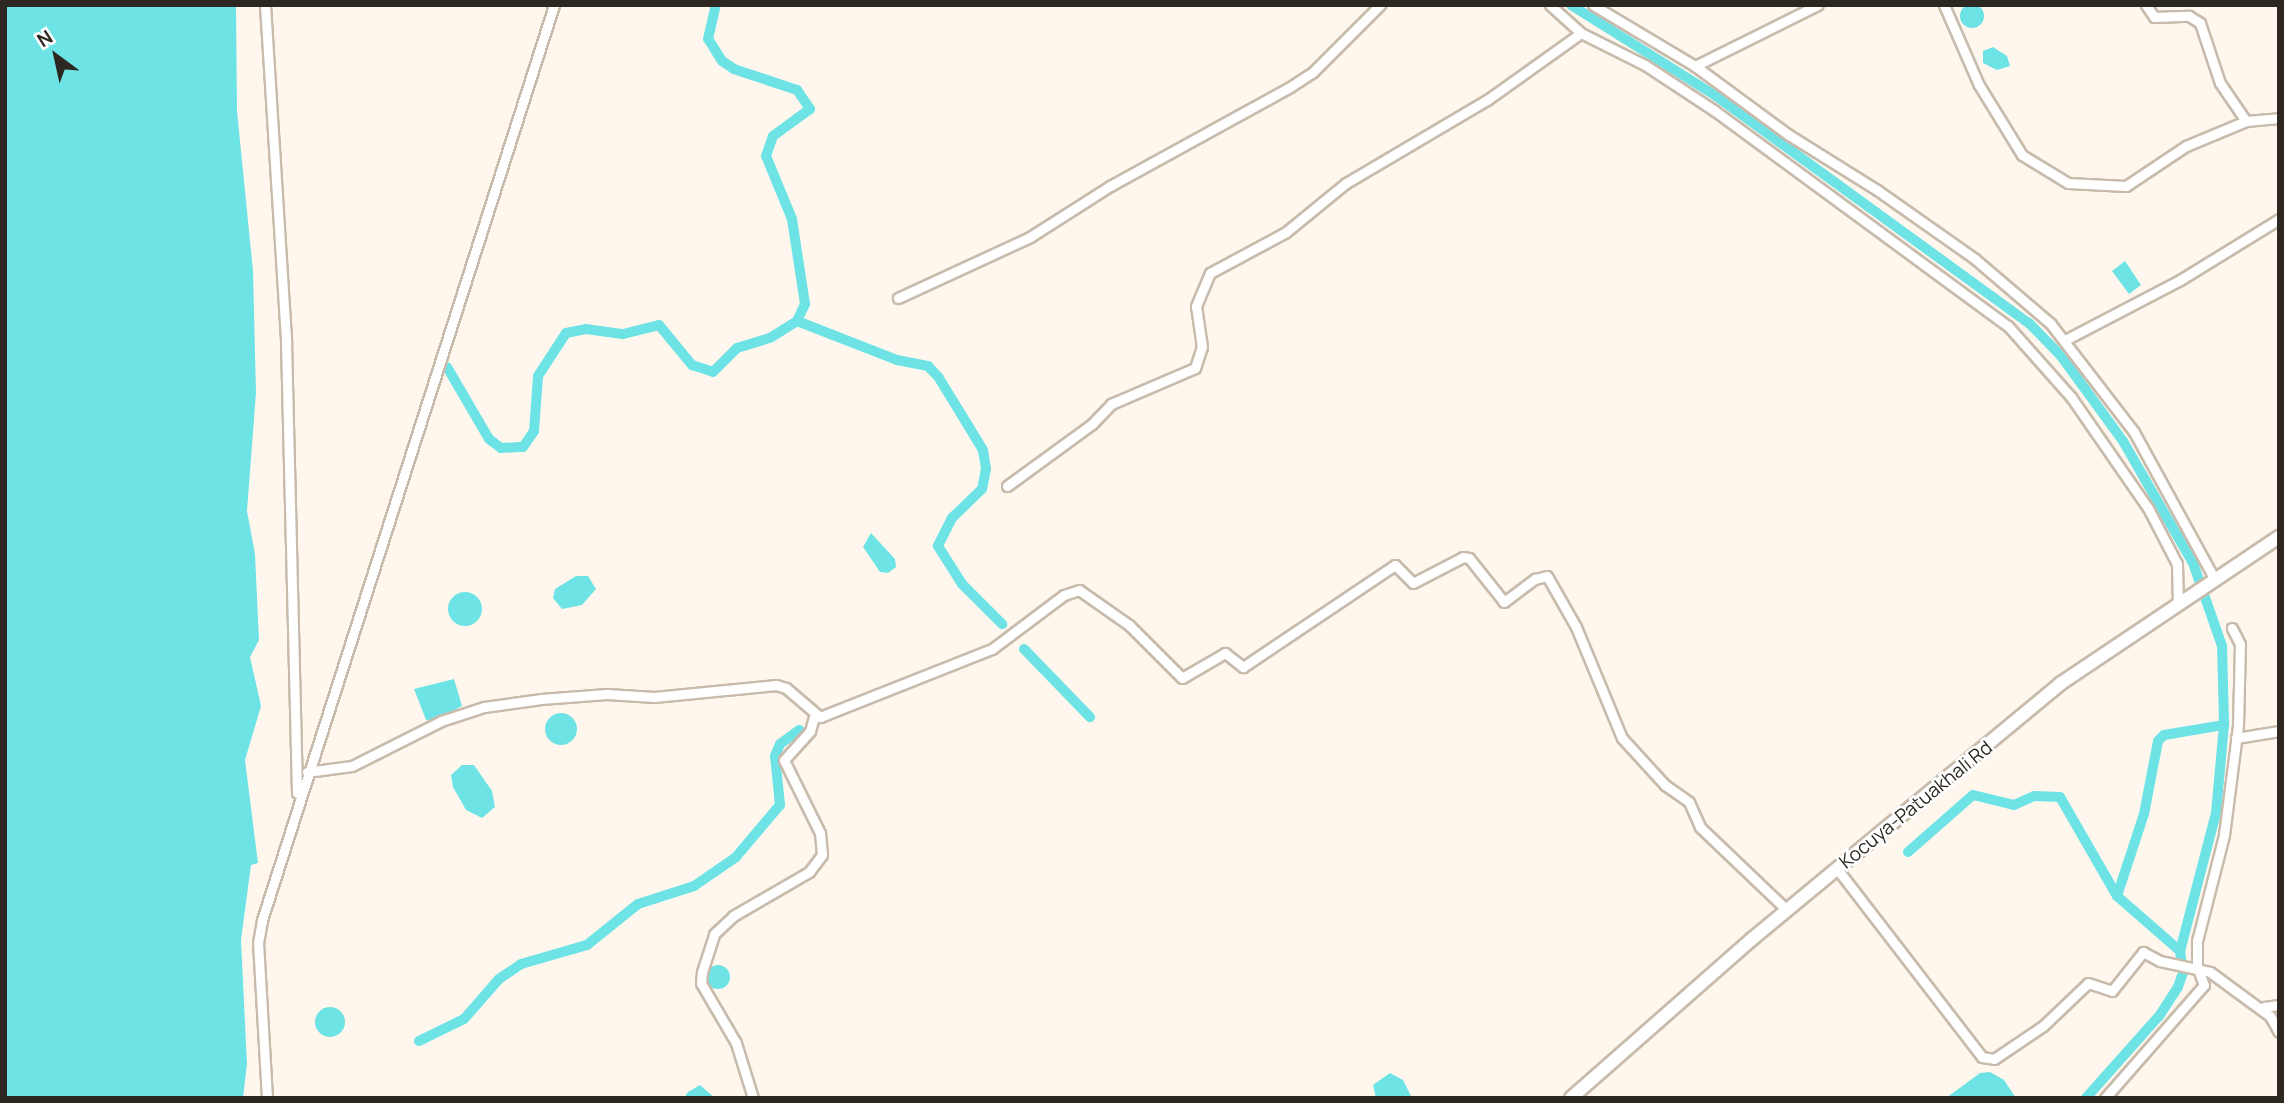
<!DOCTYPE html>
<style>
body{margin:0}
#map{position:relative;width:2284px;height:1103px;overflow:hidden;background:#fff7ed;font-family:Manrope,sans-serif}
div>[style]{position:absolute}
.water>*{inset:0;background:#6de3e5}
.round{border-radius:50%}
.canal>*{height:10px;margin:-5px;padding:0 5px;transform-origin:5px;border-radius:5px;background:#6de3e5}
.roads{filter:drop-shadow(2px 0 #c8bbac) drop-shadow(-2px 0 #c8bbac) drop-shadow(0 2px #c8bbac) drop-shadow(0 -2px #c8bbac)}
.street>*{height:9px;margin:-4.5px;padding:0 4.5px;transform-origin:4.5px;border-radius:4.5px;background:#fff}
.secondary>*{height:12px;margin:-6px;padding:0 6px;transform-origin:6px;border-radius:6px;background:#fff}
span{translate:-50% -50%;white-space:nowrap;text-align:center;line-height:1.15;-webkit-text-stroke:5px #fff;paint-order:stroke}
.street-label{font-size:19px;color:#2c2721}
.frame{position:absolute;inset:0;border:7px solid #2c2721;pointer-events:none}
.north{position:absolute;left:21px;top:21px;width:70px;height:70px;-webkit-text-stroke:5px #fff;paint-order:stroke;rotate:327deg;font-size:19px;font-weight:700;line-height:28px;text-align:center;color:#2c2721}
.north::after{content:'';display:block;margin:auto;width:24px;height:32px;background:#2c2721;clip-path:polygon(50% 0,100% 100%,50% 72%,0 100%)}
</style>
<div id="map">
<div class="water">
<div class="round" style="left:1960px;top:4px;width:24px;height:24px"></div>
<div style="clip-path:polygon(5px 5px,236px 5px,237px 111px,253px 271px,256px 393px,247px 511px,255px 554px,259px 640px,250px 657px,261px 706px,245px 760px,258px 863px,251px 865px,241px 940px,247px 1064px,243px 1098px,5px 1098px)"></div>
<div style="clip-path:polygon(1993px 47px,2007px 56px,2010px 66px,1997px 70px,1983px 63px,1983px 51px)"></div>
<div style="clip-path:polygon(2125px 261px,2141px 285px,2129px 294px,2112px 271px)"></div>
<div style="clip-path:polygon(871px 533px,895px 559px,896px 567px,888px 573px,880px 572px,863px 547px)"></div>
<div style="clip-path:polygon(576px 576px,588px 576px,596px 589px,582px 605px,562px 609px,553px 598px,555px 589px)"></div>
<div class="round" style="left:448px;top:592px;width:34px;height:34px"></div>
<div style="clip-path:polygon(454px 679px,462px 706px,435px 721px,426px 720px,414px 689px)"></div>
<div class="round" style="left:545px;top:713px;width:32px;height:32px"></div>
<div style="clip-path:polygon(462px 765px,474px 765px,492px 791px,495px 807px,482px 818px,466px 810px,453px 787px,451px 775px)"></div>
<div class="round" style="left:706px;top:965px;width:24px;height:24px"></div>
<div class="round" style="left:315px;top:1007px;width:30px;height:30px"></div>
<div style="clip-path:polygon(1990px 1072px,2004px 1080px,2016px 1098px,1946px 1098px,1980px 1073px)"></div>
<div style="clip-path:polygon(1390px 1073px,1403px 1080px,1412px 1098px,1376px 1098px,1373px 1085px)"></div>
<div style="clip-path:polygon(700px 1085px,715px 1098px,684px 1098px,688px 1092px)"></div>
</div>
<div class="canal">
<div style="left:1571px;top:5px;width:171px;rotate:32.1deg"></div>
<div style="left:1716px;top:96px;width:387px;rotate:36deg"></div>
<div style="left:2029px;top:323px;width:46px;rotate:45.9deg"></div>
<div style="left:2061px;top:356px;width:105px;rotate:53.9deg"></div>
<div style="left:2123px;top:441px;width:141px;rotate:60.2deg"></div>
<div style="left:2193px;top:563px;width:88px;rotate:70.7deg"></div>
<div style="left:2222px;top:646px;width:79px;rotate:88.5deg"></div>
<div style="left:2224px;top:725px;width:88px;rotate:95.2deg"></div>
<div style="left:2216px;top:813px;width:143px;rotate:104.6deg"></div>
<div style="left:2180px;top:951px;width:22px;rotate:82deg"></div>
<div style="left:2183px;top:973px;width:15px;rotate:110deg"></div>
<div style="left:2178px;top:987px;width:35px;rotate:123deg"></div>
<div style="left:2159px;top:1016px;width:110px;rotate:131.7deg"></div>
<div style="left:797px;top:321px;width:107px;rotate:21.3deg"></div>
<div style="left:897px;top:360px;width:32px;rotate:11deg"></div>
<div style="left:928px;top:366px;width:16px;rotate:47deg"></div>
<div style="left:939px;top:378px;width:84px;rotate:58.6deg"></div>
<div style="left:983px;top:450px;width:19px;rotate:81deg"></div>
<div style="left:986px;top:469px;width:20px;rotate:101deg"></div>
<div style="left:982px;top:489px;width:42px;rotate:136deg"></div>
<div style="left:952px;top:518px;width:31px;rotate:117deg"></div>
<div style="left:938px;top:546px;width:45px;rotate:57.7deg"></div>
<div style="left:962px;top:584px;width:57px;rotate:45deg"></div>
<div style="left:447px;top:367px;width:83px;rotate:59.7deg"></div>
<div style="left:489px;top:439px;width:15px;rotate:37deg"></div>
<div style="left:501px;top:448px;width:22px;rotate:-3deg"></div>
<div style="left:523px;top:447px;width:19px;rotate:-55deg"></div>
<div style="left:534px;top:431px;width:55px;rotate:-85.8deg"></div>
<div style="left:538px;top:376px;width:51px;rotate:-56.9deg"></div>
<div style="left:566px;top:333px;width:20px;rotate:-11deg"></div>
<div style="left:586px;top:329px;width:37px;rotate:8deg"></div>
<div style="left:623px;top:334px;width:37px;rotate:-14deg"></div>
<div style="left:659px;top:325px;width:52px;rotate:50.5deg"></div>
<div style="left:692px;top:365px;width:22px;rotate:18deg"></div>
<div style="left:713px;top:372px;width:34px;rotate:-45deg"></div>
<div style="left:737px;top:348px;width:34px;rotate:-17deg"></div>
<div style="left:770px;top:338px;width:32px;rotate:-32deg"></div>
<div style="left:797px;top:321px;width:19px;rotate:-65deg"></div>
<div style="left:805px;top:304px;width:86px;rotate:-98.7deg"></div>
<div style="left:792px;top:219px;width:68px;rotate:-112.4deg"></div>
<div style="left:766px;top:156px;width:21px;rotate:-71deg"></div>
<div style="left:773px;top:136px;width:46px;rotate:-36.1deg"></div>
<div style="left:810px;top:109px;width:23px;rotate:-124deg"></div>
<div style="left:797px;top:90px;width:66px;rotate:-161.6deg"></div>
<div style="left:734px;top:69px;width:14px;rotate:-146deg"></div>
<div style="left:722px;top:61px;width:26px;rotate:-122deg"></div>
<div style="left:708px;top:39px;width:35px;rotate:-77deg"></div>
<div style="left:1024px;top:649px;width:95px;rotate:45.9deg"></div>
<div style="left:1908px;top:852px;width:86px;rotate:-41.2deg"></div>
<div style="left:1973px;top:795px;width:42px;rotate:13.7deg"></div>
<div style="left:2014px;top:805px;width:22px;rotate:-24deg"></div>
<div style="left:2034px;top:796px;width:26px;rotate:2deg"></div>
<div style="left:2060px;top:797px;width:114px;rotate:60.1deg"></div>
<div style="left:2117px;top:896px;width:84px;rotate:41.1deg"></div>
<div style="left:2117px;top:896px;width:86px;rotate:-71.8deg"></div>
<div style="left:2144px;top:814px;width:74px;rotate:-79.1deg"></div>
<div style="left:2158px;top:741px;width:8px;rotate:-45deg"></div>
<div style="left:2164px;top:735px;width:61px;rotate:-9.5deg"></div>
<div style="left:419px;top:1041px;width:50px;rotate:-26.1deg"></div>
<div style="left:464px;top:1019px;width:53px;rotate:-48.8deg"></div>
<div style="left:499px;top:979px;width:27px;rotate:-34deg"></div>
<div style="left:521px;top:964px;width:69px;rotate:-16.1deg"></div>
<div style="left:587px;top:945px;width:65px;rotate:-38.8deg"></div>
<div style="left:638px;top:904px;width:59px;rotate:-17.8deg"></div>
<div style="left:694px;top:886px;width:51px;rotate:-34.6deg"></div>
<div style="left:736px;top:857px;width:68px;rotate:-49.8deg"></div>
<div style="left:780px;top:805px;width:49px;rotate:-95.8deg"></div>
<div style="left:775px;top:756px;width:13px;rotate:-67deg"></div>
<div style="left:780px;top:744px;width:24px;rotate:-36deg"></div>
</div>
<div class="roads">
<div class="street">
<div style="left:265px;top:5px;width:338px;rotate:86.4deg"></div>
<div style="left:286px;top:342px;width:451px;rotate:88.6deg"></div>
<div style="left:1550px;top:5px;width:42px;rotate:42.1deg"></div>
<div style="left:1581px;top:33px;width:72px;rotate:26.6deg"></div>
<div style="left:1645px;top:65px;width:84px;rotate:33.3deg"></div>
<div style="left:1715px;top:111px;width:363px;rotate:36.3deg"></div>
<div style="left:2008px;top:326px;width:95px;rotate:48.4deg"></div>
<div style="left:2071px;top:397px;width:135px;rotate:55.3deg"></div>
<div style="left:2148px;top:508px;width:63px;rotate:62.6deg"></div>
<div style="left:2177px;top:564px;width:40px;rotate:88.6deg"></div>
<div style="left:1593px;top:5px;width:119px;rotate:30.9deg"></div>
<div style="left:1695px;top:66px;width:117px;rotate:36.3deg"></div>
<div style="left:1789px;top:135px;width:104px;rotate:32deg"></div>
<div style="left:1877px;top:190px;width:120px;rotate:35.1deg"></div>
<div style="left:1975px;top:259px;width:99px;rotate:40.5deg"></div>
<div style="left:2050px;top:323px;width:138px;rotate:52.4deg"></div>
<div style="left:2134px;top:432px;width:169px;rotate:61.3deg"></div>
<div style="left:1944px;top:5px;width:87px;rotate:66.4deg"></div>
<div style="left:1979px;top:85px;width:82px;rotate:58.4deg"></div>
<div style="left:2022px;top:155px;width:54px;rotate:31.3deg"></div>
<div style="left:2068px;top:183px;width:58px;rotate:3deg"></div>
<div style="left:2126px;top:186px;width:72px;rotate:-33.7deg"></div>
<div style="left:2186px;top:146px;width:65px;rotate:-22.6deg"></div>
<div style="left:2246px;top:121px;width:33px;rotate:-5deg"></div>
<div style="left:2146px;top:5px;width:14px;rotate:56deg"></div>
<div style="left:2154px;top:17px;width:35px;rotate:-2deg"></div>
<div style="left:2189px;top:16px;width:13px;rotate:32deg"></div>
<div style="left:2200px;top:23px;width:63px;rotate:71.6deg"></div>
<div style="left:2220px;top:83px;width:46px;rotate:55.6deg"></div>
<div style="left:1695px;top:66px;width:137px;rotate:-26.4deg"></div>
<div style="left:898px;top:298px;width:145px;rotate:-24.8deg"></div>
<div style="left:1030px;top:237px;width:95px;rotate:-32.5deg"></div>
<div style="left:1110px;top:186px;width:205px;rotate:-28.8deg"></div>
<div style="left:1290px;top:87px;width:27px;rotate:-33deg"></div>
<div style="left:1313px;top:72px;width:95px;rotate:-45deg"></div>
<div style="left:2067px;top:339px;width:127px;rotate:-27.6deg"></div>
<div style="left:2180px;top:280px;width:116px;rotate:-31.6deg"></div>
<div style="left:1007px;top:486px;width:105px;rotate:-36.1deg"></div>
<div style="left:1092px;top:424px;width:28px;rotate:-46deg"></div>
<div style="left:1111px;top:404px;width:91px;rotate:-23.2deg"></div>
<div style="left:1195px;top:368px;width:22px;rotate:-72deg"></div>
<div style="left:1202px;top:347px;width:41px;rotate:-98.3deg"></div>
<div style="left:1196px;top:306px;width:36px;rotate:-67deg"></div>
<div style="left:1210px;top:273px;width:86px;rotate:-28.3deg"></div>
<div style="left:1286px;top:232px;width:77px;rotate:-39.2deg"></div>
<div style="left:1346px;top:183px;width:164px;rotate:-30.5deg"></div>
<div style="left:1487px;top:100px;width:115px;rotate:-35.5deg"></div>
<div style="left:2236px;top:738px;width:44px;rotate:-9.2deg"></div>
<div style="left:307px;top:772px;width:45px;rotate:-7.6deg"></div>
<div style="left:352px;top:766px;width:100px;rotate:-26.8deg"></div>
<div style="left:441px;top:721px;width:45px;rotate:-18deg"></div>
<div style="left:484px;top:707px;width:58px;rotate:-8deg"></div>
<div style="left:541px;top:699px;width:66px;rotate:-4.3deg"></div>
<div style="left:607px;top:694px;width:47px;rotate:3.7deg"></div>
<div style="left:654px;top:697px;width:123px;rotate:-5.6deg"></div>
<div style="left:776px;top:685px;width:10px;rotate:17deg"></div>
<div style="left:786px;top:688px;width:45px;rotate:40.5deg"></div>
<div style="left:820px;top:717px;width:185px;rotate:-21.6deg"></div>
<div style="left:992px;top:649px;width:90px;rotate:-36.9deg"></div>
<div style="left:1064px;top:595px;width:16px;rotate:-18deg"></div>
<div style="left:1079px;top:590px;width:61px;rotate:35deg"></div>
<div style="left:1129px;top:625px;width:75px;rotate:45deg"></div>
<div style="left:1182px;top:678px;width:50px;rotate:-30.2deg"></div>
<div style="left:1225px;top:653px;width:23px;rotate:38deg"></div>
<div style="left:1243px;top:667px;width:183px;rotate:-33.9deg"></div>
<div style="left:1395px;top:565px;width:25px;rotate:45deg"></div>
<div style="left:1413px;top:583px;width:56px;rotate:-27.5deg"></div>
<div style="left:1463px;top:557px;width:6px;rotate:9deg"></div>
<div style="left:1469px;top:558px;width:56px;rotate:51.5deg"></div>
<div style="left:1504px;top:602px;width:39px;rotate:-37deg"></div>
<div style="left:1535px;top:579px;width:12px;rotate:-14deg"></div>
<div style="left:1547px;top:576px;width:59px;rotate:60.4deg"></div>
<div style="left:1576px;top:627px;width:120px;rotate:67.5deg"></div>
<div style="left:1622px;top:738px;width:64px;rotate:47.5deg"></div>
<div style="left:1665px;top:785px;width:29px;rotate:35deg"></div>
<div style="left:1689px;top:802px;width:27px;rotate:66deg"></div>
<div style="left:1700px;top:827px;width:120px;rotate:43.7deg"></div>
<div style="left:1838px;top:870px;width:236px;rotate:52.4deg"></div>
<div style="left:1982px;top:1057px;width:12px;rotate:9deg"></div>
<div style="left:1994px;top:1059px;width:59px;rotate:-34deg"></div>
<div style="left:2043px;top:1026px;width:62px;rotate:-43.7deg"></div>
<div style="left:2088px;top:983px;width:25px;rotate:18deg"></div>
<div style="left:2112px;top:991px;width:50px;rotate:-51.5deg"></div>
<div style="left:2143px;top:952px;width:19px;rotate:28deg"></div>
<div style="left:2160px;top:961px;width:51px;rotate:12.4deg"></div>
<div style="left:2210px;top:972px;width:74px;rotate:36.3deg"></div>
<div style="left:2270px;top:1016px;width:18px;rotate:61deg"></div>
<div style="left:2264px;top:1007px;width:15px;rotate:-8deg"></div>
<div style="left:267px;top:1098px;width:155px;rotate:-93.3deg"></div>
<div style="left:258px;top:943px;width:23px;rotate:-80deg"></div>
<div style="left:262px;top:920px;width:960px;rotate:-72.3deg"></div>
<div style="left:753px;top:1098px;width:58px;rotate:-107.2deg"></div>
<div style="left:736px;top:1043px;width:69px;rotate:-120.3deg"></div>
<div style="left:701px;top:983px;width:11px;rotate:-85deg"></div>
<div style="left:702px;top:972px;width:40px;rotate:-72deg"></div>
<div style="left:714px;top:934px;width:26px;rotate:-43deg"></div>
<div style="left:733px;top:916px;width:88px;rotate:-30.1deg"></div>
<div style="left:809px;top:872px;width:21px;rotate:-53deg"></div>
<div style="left:822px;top:855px;width:22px;rotate:-95deg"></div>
<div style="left:820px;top:833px;width:81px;rotate:-116.3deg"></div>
<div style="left:784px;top:760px;width:39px;rotate:-48deg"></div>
<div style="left:810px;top:731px;width:15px;rotate:-74deg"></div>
<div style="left:2105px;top:1098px;width:150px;rotate:-48.8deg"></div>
<div style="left:2204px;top:985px;width:19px;rotate:-111deg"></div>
<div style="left:2197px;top:967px;width:26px;rotate:-90deg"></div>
<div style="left:2197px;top:941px;width:109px;rotate:-75.7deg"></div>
<div style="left:2224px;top:835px;width:111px;rotate:-82.7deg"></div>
<div style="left:2238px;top:725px;width:81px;rotate:-88.6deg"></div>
<div style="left:2240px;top:644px;width:18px;rotate:-117deg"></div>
</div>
<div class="secondary">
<div style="left:1571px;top:1098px;width:241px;rotate:-41.3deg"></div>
<div style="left:1752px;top:939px;width:400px;rotate:-39.6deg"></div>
<div style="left:2060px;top:684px;width:264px;rotate:-33.9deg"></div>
</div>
</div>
<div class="street-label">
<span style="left:1916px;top:805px;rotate:-39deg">Kocuya-Patuakhali Rd</span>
</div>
<div class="frame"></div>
<div class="north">N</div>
</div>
